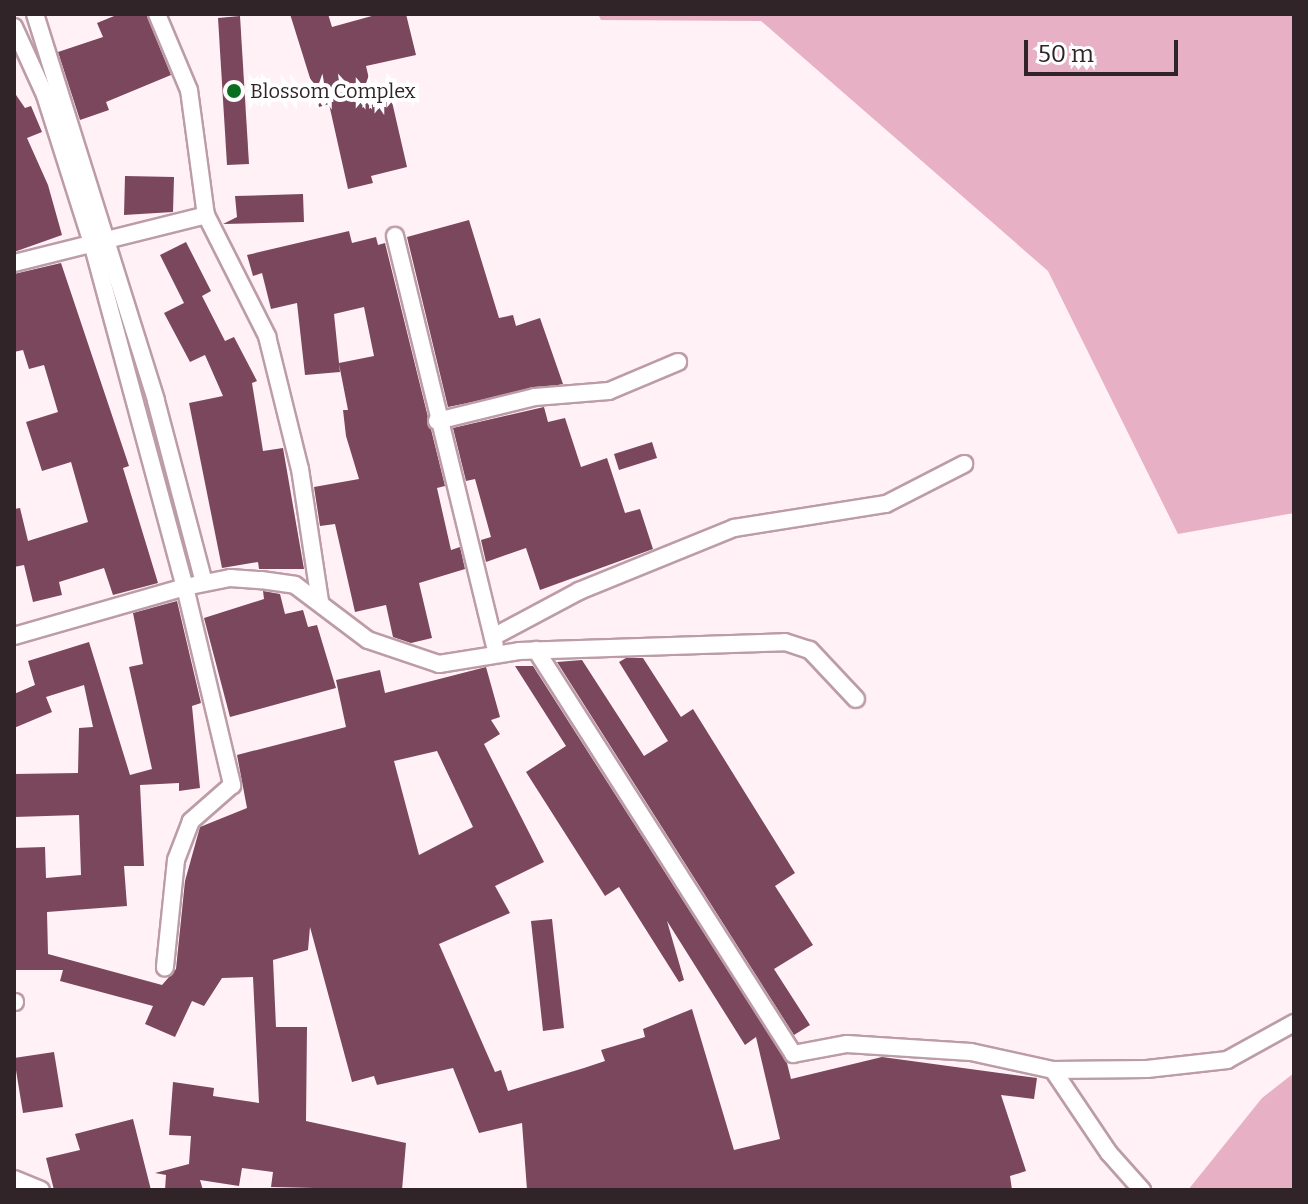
<!DOCTYPE html>
<style>
body{margin:0}
#map{position:relative;width:1308px;height:1204px;overflow:hidden;background:#fff1f5;font-family:Bitter,serif}
div>[style]{position:absolute}
.green>*{inset:0;background:#e8b0c4}
.building>*{inset:0;background:#7b475c}
.roads{filter:drop-shadow(2px 0 #bc9ca7) drop-shadow(-2px 0 #bc9ca7) drop-shadow(0 2px #bc9ca7) drop-shadow(0 -2px #bc9ca7)}
.street>*{height:16px;margin:-8px;padding:0 8px;transform-origin:8px;border-radius:8px;background:#fff}
.dots>*{width:22px;height:22px;translate:-50% -50%;box-sizing:border-box;border:4px solid #fff;border-radius:50%}
span{translate:-50% -50%;white-space:nowrap;text-align:center;line-height:1.15;-webkit-text-stroke:8px #fff;paint-order:stroke}
.poi-label{font-size:20px;color:#302428}
.left{translate:0 -50%;text-align:left}
.frame{position:absolute;inset:0;border:16px solid #302428;pointer-events:none}
.scale{position:absolute;left:1024px;top:40px;width:154px;height:36px;box-sizing:border-box;border:4px solid #302428;border-top:0;padding-left:10px;font-size:24px;line-height:28px;white-space:nowrap;color:#302428;-webkit-text-stroke:6px #fff;paint-order:stroke}
</style>
<div id="map">
<div class="green">
<div style="clip-path:polygon(598px 14px,1294px 14px,1294px 513px,1178px 534px,1048px 271px,761px 21px,601px 20px)"></div>
<div style="clip-path:polygon(1294px 1073px,1294px 1190px,1188px 1190px,1262px 1098px)"></div>
</div>
<div class="building">
<div style="clip-path:polygon(119px 14px,146px 14px,171px 75px,106px 102px,109px 110px,80px 120px,58px 52px,103px 37px,97px 23px)"></div>
<div style="clip-path:polygon(290px 14px,328px 14px,332px 27px,379px 14px,406px 14px,416px 55px,366px 66px,373px 96px,390px 93px,407px 167px,371px 176px,373px 183px,348px 189px,329px 104px,319px 107px)"></div>
<div style="clip-path:polygon(240px 16px,249px 164px,227px 165px,218px 18px)"></div>
<div style="clip-path:polygon(14px 92px,25px 108px,31px 106px,42px 132px,27px 138px,48px 185px,62px 235px,14px 252px)"></div>
<div style="clip-path:polygon(125px 176px,174px 177px,173px 212px,124px 215px)"></div>
<div style="clip-path:polygon(303px 194px,304px 222px,223px 224px,237px 217px,235px 196px)"></div>
<div style="clip-path:polygon(469px 220px,499px 318px,513px 315px,516px 326px,540px 318px,563px 384px,448px 407px,407px 237px)"></div>
<div style="clip-path:polygon(evenodd,349px 231px,352px 243px,376px 237px,378px 245px,385px 243px,445px 486px,437px 488px,451px 550px,460px 547px,465px 569px,419px 583px,432px 638px,411px 643px,393px 637px,386px 605px,355px 612px,335px 524px,320px 526px,314px 487px,359px 479px,346px 436px,343px 410px,348px 410px,339px 364px,340px 372px,305px 375px,297px 303px,271px 309px,262px 273px,253px 276px,247px 255px,349px 231px,364px 307px,374px 356px,339px 363px,334px 314px,364px 307px)"></div>
<div style="clip-path:polygon(186px 242px,211px 291px,202px 296px,225px 341px,234px 337px,257px 381px,252px 383px,263px 451px,283px 448px,304px 569px,259px 569px,258px 562px,222px 568px,189px 403px,223px 396px,205px 355px,190px 362px,164px 313px,184px 303px,160px 255px)"></div>
<div style="clip-path:polygon(61px 263px,129px 466px,123px 468px,158px 583px,113px 595px,104px 568px,59px 582px,62px 595px,33px 602px,24px 565px,14px 567px,14px 509px,20px 508px,28px 541px,88px 522px,71px 462px,42px 471px,26px 422px,58px 412px,44px 365px,29px 369px,23px 350px,14px 352px,14px 274px)"></div>
<div style="clip-path:polygon(544px 407px,548px 422px,565px 418px,581px 467px,607px 458px,625px 513px,640px 509px,653px 549px,540px 590px,526px 548px,486px 562px,481px 540px,491px 537px,475px 479px,466px 481px,453px 428px)"></div>
<div style="clip-path:polygon(652px 442px,657px 458px,619px 470px,614px 454px)"></div>
<div style="clip-path:polygon(263px 591px,280px 594px,285px 614px,303px 610px,308px 627px,317px 625px,336px 688px,230px 717px,204px 618px,264px 599px)"></div>
<div style="clip-path:polygon(evenodd,177px 601px,201px 703px,192px 706px,200px 788px,179px 791px,179px 783px,140px 785px,144px 866px,124px 866px,127px 906px,47px 912px,48px 954px,162px 985px,176px 969px,185px 881px,200px 827px,247px 808px,237px 755px,346px 727px,336px 680px,380px 670px,385px 693px,486px 667px,500px 717px,491px 720px,500px 734px,484px 744px,544px 862px,495px 886px,510px 913px,439px 944px,495px 1072px,501px 1070px,508px 1091px,584px 1068px,605px 1061px,601px 1050px,645px 1037px,643px 1029px,692px 1009px,734px 1150px,780px 1139px,756px 1037px,745px 1045px,667px 921px,684px 980px,679px 982px,619px 887px,605px 896px,526px 772px,566px 746px,515px 666px,533px 666px,787px 1063px,791px 1079px,882px 1057px,1037px 1078px,1034px 1099px,1001px 1095px,1026px 1171px,1010px 1176px,1012px 1190px,527px 1190px,522px 1123px,479px 1133px,453px 1068px,377px 1085px,374px 1076px,352px 1082px,310px 927px,308px 950px,273px 960px,276px 1027px,307px 1027px,306px 1121px,406px 1143px,402px 1190px,271px 1187px,273px 1172px,242px 1168px,239px 1186px,200px 1180px,203px 1190px,165px 1190px,166px 1175px,155px 1173px,189px 1164px,191px 1136px,169px 1135px,173px 1082px,214px 1088px,213px 1096px,259px 1103px,253px 977px,222px 978px,204px 1006px,192px 1001px,175px 1037px,145px 1024px,153px 1006px,60px 981px,63px 970px,14px 970px,14px 848px,45px 847px,46px 878px,81px 875px,79px 815px,14px 817px,14px 774px,78px 773px,79px 728px,93px 727px,84px 685px,46px 697px,52px 712px,14px 728px,14px 694px,35px 685px,28px 661px,89px 642px,130px 775px,152px 769px,129px 667px,143px 664px,133px 613px,177px 601px,437px 751px,473px 827px,419px 855px,394px 761px,437px 751px)"></div>
<div style="clip-path:polygon(626px 658px,643px 658px,681px 717px,693px 709px,795px 873px,775px 886px,813px 945px,774px 969px,810px 1025px,794px 1035px,557px 662px,582px 660px,644px 756px,668px 741px,619px 662px)"></div>
<div style="clip-path:polygon(552px 919px,564px 1028px,543px 1031px,531px 921px)"></div>
<div style="clip-path:polygon(54px 1052px,63px 1107px,23px 1113px,14px 1058px)"></div>
<div style="clip-path:polygon(133px 1119px,151px 1190px,54px 1190px,46px 1158px,80px 1150px,75px 1134px)"></div>
</div>
<div class="roads">
<div class="street">
<div style="left:35px;top:14px;width:405px;rotate:72.6deg"></div>
<div style="left:156px;top:401px;width:188px;rotate:75.2deg"></div>
<div style="left:157px;top:14px;width:82px;rotate:67.2deg"></div>
<div style="left:189px;top:90px;width:126px;rotate:82.3deg"></div>
<div style="left:206px;top:215px;width:136px;rotate:63.2deg"></div>
<div style="left:267px;top:336px;width:137px;rotate:76.1deg"></div>
<div style="left:300px;top:469px;width:134px;rotate:81.4deg"></div>
<div style="left:14px;top:27px;width:75px;rotate:65.5deg"></div>
<div style="left:45px;top:95px;width:155px;rotate:72.4deg"></div>
<div style="left:92px;top:243px;width:356px;rotate:74.9deg"></div>
<div style="left:185px;top:587px;width:204px;rotate:76.6deg"></div>
<div style="left:232px;top:785px;width:55px;rotate:138.7deg"></div>
<div style="left:191px;top:821px;width:42px;rotate:111deg"></div>
<div style="left:176px;top:860px;width:108px;rotate:95.9deg"></div>
<div style="left:395px;top:236px;width:421px;rotate:76.3deg"></div>
<div style="left:14px;top:263px;width:198px;rotate:-14deg"></div>
<div style="left:437px;top:421px;width:101px;rotate:-13.8deg"></div>
<div style="left:535px;top:397px;width:74px;rotate:-4.6deg"></div>
<div style="left:609px;top:391px;width:75px;rotate:-22.8deg"></div>
<div style="left:14px;top:636px;width:178px;rotate:-16deg"></div>
<div style="left:185px;top:587px;width:46px;rotate:-11.3deg"></div>
<div style="left:230px;top:578px;width:31px;rotate:4deg"></div>
<div style="left:261px;top:580px;width:34px;rotate:8deg"></div>
<div style="left:295px;top:585px;width:91px;rotate:37deg"></div>
<div style="left:368px;top:640px;width:75px;rotate:18.7deg"></div>
<div style="left:439px;top:664px;width:81px;rotate:-9.2deg"></div>
<div style="left:519px;top:651px;width:266px;rotate:-1.9deg"></div>
<div style="left:785px;top:642px;width:26px;rotate:18deg"></div>
<div style="left:810px;top:650px;width:67px;rotate:46.8deg"></div>
<div style="left:493px;top:637px;width:98px;rotate:-28.1deg"></div>
<div style="left:579px;top:591px;width:167px;rotate:-22.1deg"></div>
<div style="left:734px;top:528px;width:154px;rotate:-9deg"></div>
<div style="left:886px;top:504px;width:88px;rotate:-27.1deg"></div>
<div style="left:536px;top:650px;width:479px;rotate:57.5deg"></div>
<div style="left:793px;top:1054px;width:55px;rotate:-10.5deg"></div>
<div style="left:847px;top:1044px;width:124px;rotate:3.7deg"></div>
<div style="left:971px;top:1052px;width:84px;rotate:12.4deg"></div>
<div style="left:1053px;top:1070px;width:94px;rotate:-0.6deg"></div>
<div style="left:1147px;top:1069px;width:81px;rotate:-6.4deg"></div>
<div style="left:1227px;top:1060px;width:77px;rotate:-28.9deg"></div>
<div style="left:14px;top:1002px;width:1px"></div>
<div style="left:1053px;top:1070px;width:100px;rotate:56deg"></div>
<div style="left:1109px;top:1153px;width:50px;rotate:48.3deg"></div>
<div style="left:14px;top:1179px;width:29px;rotate:22deg"></div>
</div>
</div>
<div class="dots">
<div style="left:234px;top:91px;background:#086f1e"></div>
</div>
<div class="poi-label">
<span class="left" style="left:250px;top:91px">Blossom Complex</span>
</div>
<div class="frame"></div>
<div class="scale">50 m</div>
</div>
